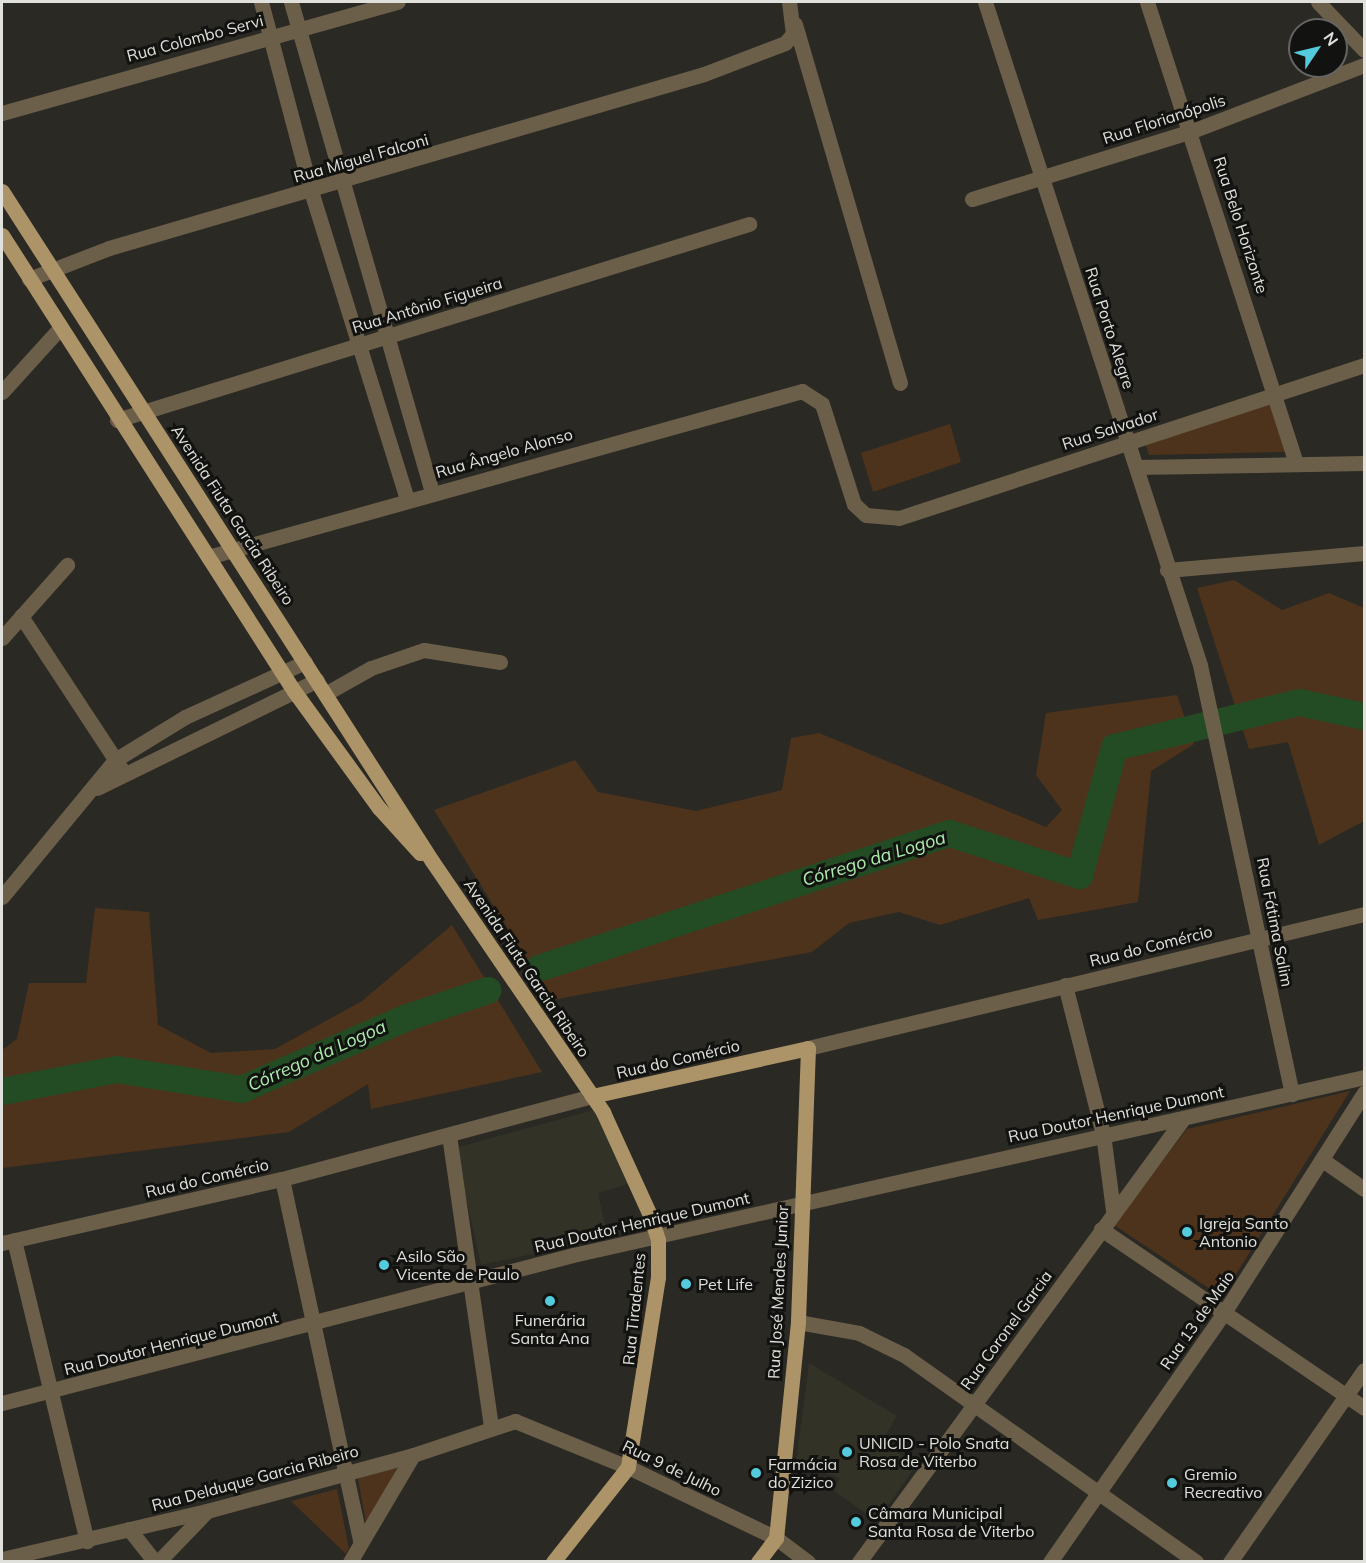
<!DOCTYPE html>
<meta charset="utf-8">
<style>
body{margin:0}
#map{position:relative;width:1366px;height:1563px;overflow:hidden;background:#2a2924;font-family:Mulish,sans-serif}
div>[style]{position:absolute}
.built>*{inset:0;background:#333227}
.green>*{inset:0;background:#4e331c}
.river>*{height:27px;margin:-13.5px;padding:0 13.5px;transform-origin:13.5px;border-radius:13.5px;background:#234c25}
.minor>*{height:15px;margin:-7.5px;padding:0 7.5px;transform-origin:7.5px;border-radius:7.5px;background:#6b5f4a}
.major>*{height:15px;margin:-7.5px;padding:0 7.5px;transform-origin:7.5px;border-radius:7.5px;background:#ac9468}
.dots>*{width:16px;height:16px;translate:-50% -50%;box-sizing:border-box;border:3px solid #121210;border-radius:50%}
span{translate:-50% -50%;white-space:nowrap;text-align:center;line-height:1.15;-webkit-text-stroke:6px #121210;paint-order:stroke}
.street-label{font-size:16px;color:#e0e0dc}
.poi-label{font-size:16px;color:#e0e0dc}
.left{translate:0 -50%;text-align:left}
.water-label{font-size:18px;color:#acedad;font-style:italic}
.frame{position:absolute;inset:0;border:3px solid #e0e0dc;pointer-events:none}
.north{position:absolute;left:1288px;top:18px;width:60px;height:60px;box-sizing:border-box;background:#121210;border:2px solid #646462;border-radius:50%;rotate:55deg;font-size:16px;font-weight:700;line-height:24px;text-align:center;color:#e0e0dc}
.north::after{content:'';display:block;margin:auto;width:21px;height:27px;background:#53cbdc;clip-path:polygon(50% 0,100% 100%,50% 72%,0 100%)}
</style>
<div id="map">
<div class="built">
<div style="clip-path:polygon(598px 1109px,628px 1184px,598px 1193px,608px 1238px,481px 1265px,455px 1148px)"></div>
<div style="clip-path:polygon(809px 1363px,897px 1416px,883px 1440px,915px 1467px,877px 1521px,834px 1491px,840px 1478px,796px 1463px)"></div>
</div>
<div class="green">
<div style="clip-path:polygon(1275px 402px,1286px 452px,1149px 455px,1145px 443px)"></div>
<div style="clip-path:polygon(950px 424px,961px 462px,873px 492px,861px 453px)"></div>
<div style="clip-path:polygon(1234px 580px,1282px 610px,1329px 593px,1364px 608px,1364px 821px,1319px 845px,1288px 742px,1249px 749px,1197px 588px)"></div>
<div style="clip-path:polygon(1177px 695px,1194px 744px,1151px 771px,1138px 902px,1038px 920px,1029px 898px,940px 925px,899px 912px,849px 923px,812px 952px,552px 1000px,434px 810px,575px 760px,598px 792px,696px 811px,782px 790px,791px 738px,819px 733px,1046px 827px,1062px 810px,1036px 775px,1046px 713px)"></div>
<div style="clip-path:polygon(95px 908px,149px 912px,158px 1025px,211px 1053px,275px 1049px,362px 1001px,452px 925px,542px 1072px,371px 1109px,368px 1084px,289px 1132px,2px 1168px,2px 1050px,17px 1039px,29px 983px,86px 983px)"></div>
<div style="clip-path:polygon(1350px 1091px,1222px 1297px,1114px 1225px,1187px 1129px)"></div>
<div style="clip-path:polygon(398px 1466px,367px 1528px,358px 1479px)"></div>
<div style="clip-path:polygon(337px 1489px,349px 1548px,346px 1554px,291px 1501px)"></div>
</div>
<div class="river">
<div style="left:538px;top:968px;width:433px;rotate:-18.2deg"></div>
<div style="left:949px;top:833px;width:137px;rotate:17.9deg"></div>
<div style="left:1079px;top:875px;width:133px;rotate:-74.7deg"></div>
<div style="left:1114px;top:747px;width:190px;rotate:-13.7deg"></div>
<div style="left:1299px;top:702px;width:66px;rotate:12.2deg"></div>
<div style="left:2px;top:1091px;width:116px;rotate:-10.9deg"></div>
<div style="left:116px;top:1069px;width:127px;rotate:9.1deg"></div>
<div style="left:241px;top:1089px;width:178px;rotate:-23.5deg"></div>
<div style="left:404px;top:1018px;width:88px;rotate:-18.6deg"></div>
</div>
<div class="minor">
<div style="left:261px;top:2px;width:196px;rotate:75.2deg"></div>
<div style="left:311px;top:191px;width:323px;rotate:72.7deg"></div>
<div style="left:291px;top:2px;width:510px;rotate:73.95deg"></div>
<div style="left:985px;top:2px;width:697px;rotate:72.03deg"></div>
<div style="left:1200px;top:665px;width:439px;rotate:77.9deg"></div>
<div style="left:1147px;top:2px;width:482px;rotate:72.1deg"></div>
<div style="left:1318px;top:2px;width:66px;rotate:46.2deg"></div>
<div style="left:795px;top:24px;width:374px;rotate:73.7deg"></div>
<div style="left:2px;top:113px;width:411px;rotate:-15.7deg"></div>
<div style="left:972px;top:199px;width:230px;rotate:-17.2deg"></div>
<div style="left:1192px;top:131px;width:184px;rotate:-21deg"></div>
<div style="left:29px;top:279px;width:86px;rotate:-21.2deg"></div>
<div style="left:109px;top:248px;width:620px;rotate:-16.3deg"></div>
<div style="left:704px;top:74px;width:87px;rotate:-20.9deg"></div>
<div style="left:785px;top:43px;width:12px;rotate:-48deg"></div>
<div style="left:793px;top:34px;width:32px;rotate:-97deg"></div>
<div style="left:2px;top:392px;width:86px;rotate:-47.8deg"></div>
<div style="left:117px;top:420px;width:662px;rotate:-17.23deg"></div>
<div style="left:1137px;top:467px;width:227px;rotate:-1deg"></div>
<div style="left:208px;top:557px;width:617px;rotate:-15.61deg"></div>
<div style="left:802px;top:391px;width:24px;rotate:33deg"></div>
<div style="left:822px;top:404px;width:105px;rotate:72.3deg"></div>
<div style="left:854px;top:504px;width:16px;rotate:43deg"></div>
<div style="left:866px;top:515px;width:33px;rotate:5deg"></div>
<div style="left:899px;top:518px;width:490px;rotate:-18.2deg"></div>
<div style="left:1167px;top:570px;width:198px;rotate:-4.9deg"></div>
<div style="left:21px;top:616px;width:182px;rotate:56.7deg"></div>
<div style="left:2px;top:638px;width:98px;rotate:-48.3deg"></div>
<div style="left:325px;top:694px;width:53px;rotate:-29.5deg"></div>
<div style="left:371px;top:668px;width:56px;rotate:-18.8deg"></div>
<div style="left:424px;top:650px;width:77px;rotate:9deg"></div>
<div style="left:97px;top:788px;width:245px;rotate:-26.1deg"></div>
<div style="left:2px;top:897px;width:178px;rotate:-50.5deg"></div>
<div style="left:115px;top:760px;width:82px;rotate:-31.6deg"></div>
<div style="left:185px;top:717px;width:132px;rotate:-24.6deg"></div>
<div style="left:1065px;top:985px;width:154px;rotate:75.7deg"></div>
<div style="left:1103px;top:1134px;width:77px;rotate:82.5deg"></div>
<div style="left:808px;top:1048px;width:572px;rotate:-13.55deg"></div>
<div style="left:449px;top:1135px;width:294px;rotate:81.8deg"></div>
<div style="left:1324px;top:1161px;width:49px;rotate:35deg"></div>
<div style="left:282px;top:1179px;width:372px;rotate:77.8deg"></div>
<div style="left:361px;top:1543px;width:22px;rotate:120deg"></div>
<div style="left:1101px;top:1229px;width:318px;rotate:34.2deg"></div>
<div style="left:14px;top:1240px;width:310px;rotate:76.4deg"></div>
<div style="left:2px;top:1243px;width:287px;rotate:-12.9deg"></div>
<div style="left:282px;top:1179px;width:321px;rotate:-15deg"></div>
<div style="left:798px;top:1322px;width:62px;rotate:10.2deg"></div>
<div style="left:859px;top:1333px;width:50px;rotate:26.1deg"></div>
<div style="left:904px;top:1355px;width:358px;rotate:35.3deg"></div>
<div style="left:2px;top:1403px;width:590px;rotate:-14.53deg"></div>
<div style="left:573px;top:1255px;width:811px;rotate:-12.68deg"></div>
<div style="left:129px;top:1529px;width:42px;rotate:51.8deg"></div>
<div style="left:361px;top:1543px;width:102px;rotate:-59.4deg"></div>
<div style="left:2px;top:1559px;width:211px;rotate:-13.2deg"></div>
<div style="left:207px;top:1511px;width:213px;rotate:-15.2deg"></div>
<div style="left:413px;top:1455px;width:108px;rotate:-18.4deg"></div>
<div style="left:515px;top:1421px;width:122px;rotate:22.2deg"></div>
<div style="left:628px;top:1467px;width:164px;rotate:25.6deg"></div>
<div style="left:776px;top:1538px;width:40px;rotate:37deg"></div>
<div style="left:158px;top:1562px;width:71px;rotate:-46.1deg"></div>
<div style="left:859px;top:1562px;width:549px;rotate:-53.82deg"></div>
<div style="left:1050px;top:1562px;width:306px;rotate:-55.1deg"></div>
<div style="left:1225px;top:1311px;width:259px;rotate:-57.5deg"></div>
<div style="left:1230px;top:1562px;width:234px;rotate:-55.1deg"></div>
</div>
<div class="major">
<div style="left:2px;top:191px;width:796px;rotate:57.31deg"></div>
<div style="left:432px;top:861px;width:304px;rotate:55.7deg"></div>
<div style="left:603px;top:1112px;width:113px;rotate:65.5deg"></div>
<div style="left:650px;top:1215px;width:26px;rotate:72deg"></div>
<div style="left:658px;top:1240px;width:37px;rotate:90deg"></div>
<div style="left:658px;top:1277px;width:192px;rotate:99deg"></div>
<div style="left:628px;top:1467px;width:121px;rotate:128.3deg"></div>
<div style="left:2px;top:235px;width:541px;rotate:57.37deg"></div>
<div style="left:294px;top:691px;width:145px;rotate:54deg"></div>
<div style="left:379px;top:808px;width:61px;rotate:47.7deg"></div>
<div style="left:592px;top:1096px;width:221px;rotate:-12.5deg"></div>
<div style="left:808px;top:1048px;width:274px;rotate:92.1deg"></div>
<div style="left:798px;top:1322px;width:217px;rotate:95.8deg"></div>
<div style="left:776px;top:1538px;width:30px;rotate:127deg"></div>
</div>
<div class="dots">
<div style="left:1187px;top:1232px;background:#53cbdc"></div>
<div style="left:384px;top:1265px;background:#53cbdc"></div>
<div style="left:686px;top:1284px;background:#53cbdc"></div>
<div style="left:550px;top:1301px;background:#53cbdc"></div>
<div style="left:847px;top:1452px;background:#53cbdc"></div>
<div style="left:756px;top:1473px;background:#53cbdc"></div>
<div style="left:1172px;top:1483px;background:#53cbdc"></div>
<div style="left:856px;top:1522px;background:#53cbdc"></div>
</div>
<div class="street-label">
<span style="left:195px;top:38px;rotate:-15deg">Rua Colombo Servi</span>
<span style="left:1164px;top:119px;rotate:-18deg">Rua Florianópolis</span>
<span style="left:361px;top:158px;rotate:-16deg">Rua Miguel Falconi</span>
<span style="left:1241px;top:225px;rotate:72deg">Rua Belo Horizonte</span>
<span style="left:427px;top:305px;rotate:-17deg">Rua Antônio Figueira</span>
<span style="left:1110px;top:328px;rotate:72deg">Rua Porto Alegre</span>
<span style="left:1110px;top:429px;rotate:-18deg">Rua Salvador</span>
<span style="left:504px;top:453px;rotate:-16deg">Rua Ângelo Alonso</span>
<span style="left:233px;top:515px;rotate:57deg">Avenida Fiuta Garcia Ribeiro</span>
<span style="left:1275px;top:922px;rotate:79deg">Rua Fátima Salim</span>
<span style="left:1151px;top:946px;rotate:-14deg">Rua do Comércio</span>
<span style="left:527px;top:968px;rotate:56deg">Avenida Fiuta Garcia Ribeiro</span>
<span style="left:678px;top:1059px;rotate:-13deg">Rua do Comércio</span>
<span style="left:1116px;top:1114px;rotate:-12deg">Rua Doutor Henrique Dumont</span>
<span style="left:207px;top:1178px;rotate:-13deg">Rua do Comércio</span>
<span style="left:642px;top:1222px;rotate:-13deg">Rua Doutor Henrique Dumont</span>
<span style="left:778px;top:1292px;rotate:-87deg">Rua José Mendes Junior</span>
<span style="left:634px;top:1309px;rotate:-84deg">Rua Tiradentes</span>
<span style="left:1197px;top:1320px;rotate:-55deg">Rua 13 de Maio</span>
<span style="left:1006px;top:1330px;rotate:-54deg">Rua Coronel Garcia</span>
<span style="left:171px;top:1343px;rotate:-14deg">Rua Doutor Henrique Dumont</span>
<span style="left:672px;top:1468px;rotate:26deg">Rua 9 de Julho</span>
<span style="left:255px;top:1478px;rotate:-15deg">Rua Delduque Garcia Ribeiro</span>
</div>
<div class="poi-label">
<span class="left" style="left:1199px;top:1232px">Igreja Santo<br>Antonio</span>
<span class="left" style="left:396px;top:1265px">Asilo São<br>Vicente de Paulo</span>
<span class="left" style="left:698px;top:1284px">Pet Life</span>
<span style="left:550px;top:1329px">Funerária<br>Santa Ana</span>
<span class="left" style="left:859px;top:1452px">UNICID - Polo Snata<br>Rosa de Viterbo</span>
<span class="left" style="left:768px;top:1473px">Farmácia<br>do Zizico</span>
<span class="left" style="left:1184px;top:1483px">Gremio<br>Recreativo</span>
<span class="left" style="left:868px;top:1522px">Câmara Municipal<br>Santa Rosa de Viterbo</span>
</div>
<div class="water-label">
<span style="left:874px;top:859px;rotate:-17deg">Córrego da Logoa</span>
<span style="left:317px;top:1056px;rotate:-24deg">Córrego da Logoa</span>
</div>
<div class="frame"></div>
<div class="north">N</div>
</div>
